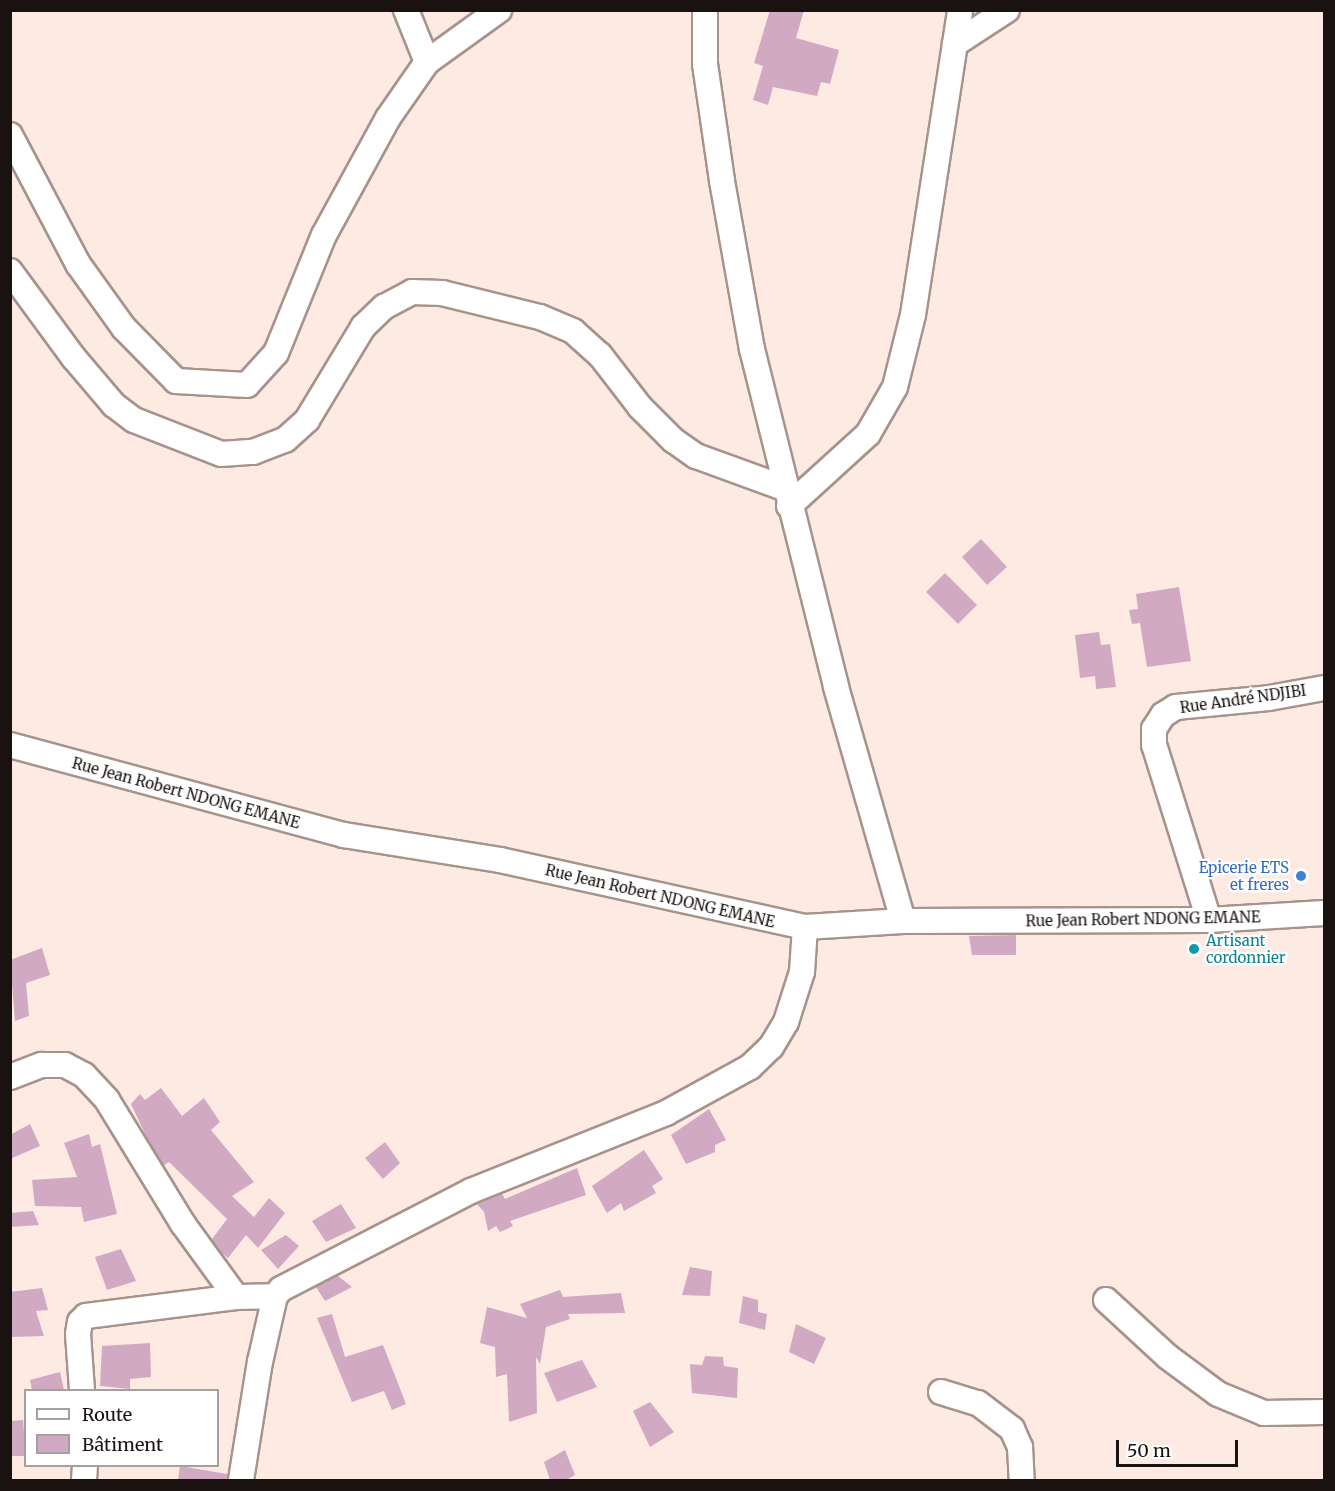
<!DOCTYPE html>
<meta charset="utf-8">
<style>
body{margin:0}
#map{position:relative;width:1335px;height:1491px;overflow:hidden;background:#fdeae2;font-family:Merriweather,serif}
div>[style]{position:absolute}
.building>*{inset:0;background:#d1a9c3}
.roads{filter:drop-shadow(2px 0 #a5938c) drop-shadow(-2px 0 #a5938c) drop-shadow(0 2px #a5938c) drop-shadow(0 -2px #a5938c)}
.minor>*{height:24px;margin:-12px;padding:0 12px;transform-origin:12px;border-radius:12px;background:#fff}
.dots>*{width:16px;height:16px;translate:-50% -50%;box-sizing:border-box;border:3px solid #fff;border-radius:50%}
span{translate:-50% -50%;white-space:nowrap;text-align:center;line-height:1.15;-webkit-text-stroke:4.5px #fff;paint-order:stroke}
.street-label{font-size:15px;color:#191210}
.shop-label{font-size:15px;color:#366cbe}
.right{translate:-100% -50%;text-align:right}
.culture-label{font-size:15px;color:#0d838f}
.left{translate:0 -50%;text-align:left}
.frame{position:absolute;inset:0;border:12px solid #191210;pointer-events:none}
.legend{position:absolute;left:24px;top:1389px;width:195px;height:78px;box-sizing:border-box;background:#fff;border:2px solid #a3a09f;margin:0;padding:8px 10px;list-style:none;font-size:18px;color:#191210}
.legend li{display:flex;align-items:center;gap:12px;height:30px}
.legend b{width:30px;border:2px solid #a3a09f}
.scale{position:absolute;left:1116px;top:1440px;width:122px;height:27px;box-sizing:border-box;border:3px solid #191210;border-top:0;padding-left:8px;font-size:18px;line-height:21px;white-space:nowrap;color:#191210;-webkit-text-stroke:4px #fff;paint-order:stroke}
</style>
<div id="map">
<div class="building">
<div style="clip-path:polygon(770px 10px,804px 10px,796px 38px,839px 50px,830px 84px,821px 82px,817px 96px,773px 87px,768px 105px,753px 100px,763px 66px,754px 63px)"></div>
<div style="clip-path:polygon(981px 539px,1007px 567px,987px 585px,962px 557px)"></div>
<div style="clip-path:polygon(945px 573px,977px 605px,958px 624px,926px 592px)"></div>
<div style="clip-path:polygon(1179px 587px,1191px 661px,1147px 667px,1140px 623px,1132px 624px,1129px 610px,1138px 609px,1136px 594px)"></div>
<div style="clip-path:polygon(1099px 632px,1101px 645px,1110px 644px,1116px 687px,1096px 689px,1095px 676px,1080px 678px,1075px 635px)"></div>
<div style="clip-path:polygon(1016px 935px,1016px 955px,972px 955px,969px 936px)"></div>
<div style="clip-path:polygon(42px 948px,50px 975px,26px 983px,29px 1016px,15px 1021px,10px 960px)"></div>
<div style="clip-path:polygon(161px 1088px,182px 1116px,204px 1098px,220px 1122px,211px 1130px,254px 1182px,232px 1196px,254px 1217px,269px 1198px,285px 1213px,258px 1248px,246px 1235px,228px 1258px,221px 1252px,212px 1239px,227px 1219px,169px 1162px,164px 1165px,149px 1142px,131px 1104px,140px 1094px,145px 1100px)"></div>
<div style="clip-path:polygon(709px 1109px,726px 1140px,715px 1145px,715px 1152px,686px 1164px,671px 1135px)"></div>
<div style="clip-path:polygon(30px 1124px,40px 1146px,10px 1159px,10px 1135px)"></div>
<div style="clip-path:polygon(89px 1134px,92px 1147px,100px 1144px,117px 1214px,84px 1222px,81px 1207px,35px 1206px,32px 1180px,77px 1177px,64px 1143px)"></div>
<div style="clip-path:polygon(385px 1142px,400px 1163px,383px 1179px,365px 1158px)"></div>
<div style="clip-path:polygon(644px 1150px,663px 1179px,652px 1186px,656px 1193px,624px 1211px,621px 1203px,607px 1213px,592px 1186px)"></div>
<div style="clip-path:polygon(577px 1168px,586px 1195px,510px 1221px,513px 1226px,500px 1232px,496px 1226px,488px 1231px,484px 1212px,477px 1204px,502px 1194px,505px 1199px)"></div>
<div style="clip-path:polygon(341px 1204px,356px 1228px,326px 1242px,312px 1221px)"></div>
<div style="clip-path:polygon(33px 1211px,39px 1225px,10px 1227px,10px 1213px)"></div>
<div style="clip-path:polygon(286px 1235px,299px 1246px,278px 1269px,261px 1250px)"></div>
<div style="clip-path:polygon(121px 1249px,136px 1281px,107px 1290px,95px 1257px)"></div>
<div style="clip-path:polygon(690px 1267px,712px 1271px,710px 1296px,682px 1295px)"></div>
<div style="clip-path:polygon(338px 1276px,352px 1287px,325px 1301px,316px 1287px)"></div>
<div style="clip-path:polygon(42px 1288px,48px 1310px,36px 1311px,44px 1336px,10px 1337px,10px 1292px)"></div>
<div style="clip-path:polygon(560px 1290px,563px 1297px,621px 1293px,625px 1313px,568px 1314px,570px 1319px,546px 1327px,540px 1364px,536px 1357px,537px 1413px,509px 1422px,507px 1374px,496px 1377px,495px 1347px,480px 1343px,487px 1307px,527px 1318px,520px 1304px)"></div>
<div style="clip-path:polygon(743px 1296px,758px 1300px,758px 1312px,767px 1314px,765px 1330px,739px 1323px)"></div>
<div style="clip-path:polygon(332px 1314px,345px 1357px,383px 1345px,406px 1404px,392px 1410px,384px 1391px,352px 1402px,317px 1318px)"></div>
<div style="clip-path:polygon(796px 1324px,826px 1338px,814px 1364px,789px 1352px)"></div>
<div style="clip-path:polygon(150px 1343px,151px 1377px,130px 1379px,130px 1389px,100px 1386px,102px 1346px)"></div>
<div style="clip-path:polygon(705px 1356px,723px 1357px,724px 1366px,738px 1368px,737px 1398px,692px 1393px,690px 1364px,702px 1365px)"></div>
<div style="clip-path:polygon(582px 1360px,597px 1387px,557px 1402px,544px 1373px)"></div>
<div style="clip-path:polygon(60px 1372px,64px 1390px,32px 1390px,30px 1380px)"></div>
<div style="clip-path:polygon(650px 1402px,674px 1432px,650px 1447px,633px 1411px)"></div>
<div style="clip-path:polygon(23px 1420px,26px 1456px,10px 1456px,10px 1421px)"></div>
<div style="clip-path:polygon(565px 1450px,575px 1475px,566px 1480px,550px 1480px,544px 1462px)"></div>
<div style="clip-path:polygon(180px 1466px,227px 1474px,227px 1480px,178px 1480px)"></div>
</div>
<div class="roads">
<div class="minor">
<div style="left:406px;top:10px;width:56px;rotate:68deg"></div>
<div style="left:705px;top:10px;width:54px;rotate:90deg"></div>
<div style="left:705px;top:64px;width:118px;rotate:81.7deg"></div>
<div style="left:722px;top:181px;width:171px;rotate:79.9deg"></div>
<div style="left:752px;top:349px;width:348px;rotate:76deg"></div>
<div style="left:836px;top:687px;width:243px;rotate:74deg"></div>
<div style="left:955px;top:44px;width:62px;rotate:-33.2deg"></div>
<div style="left:10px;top:135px;width:146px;rotate:62.2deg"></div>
<div style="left:78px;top:264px;width:79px;rotate:54.3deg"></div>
<div style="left:124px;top:328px;width:74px;rotate:45.5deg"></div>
<div style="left:176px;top:381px;width:71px;rotate:3.2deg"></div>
<div style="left:247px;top:385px;width:43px;rotate:-47.8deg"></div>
<div style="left:276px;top:353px;width:127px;rotate:-67.9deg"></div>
<div style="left:324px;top:235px;width:133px;rotate:-61.3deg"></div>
<div style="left:388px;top:118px;width:68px;rotate:-55.1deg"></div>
<div style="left:427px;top:62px;width:89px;rotate:-35.8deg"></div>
<div style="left:10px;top:271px;width:108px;rotate:53.7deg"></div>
<div style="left:74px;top:358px;width:62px;rotate:49.6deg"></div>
<div style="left:114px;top:405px;width:25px;rotate:37deg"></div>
<div style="left:134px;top:420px;width:93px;rotate:21.3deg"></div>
<div style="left:221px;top:454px;width:32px;rotate:-4deg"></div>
<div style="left:253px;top:452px;width:34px;rotate:-21deg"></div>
<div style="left:285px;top:440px;width:30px;rotate:-42deg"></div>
<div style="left:307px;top:420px;width:109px;rotate:-58.9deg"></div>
<div style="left:363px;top:327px;width:29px;rotate:-44deg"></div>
<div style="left:384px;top:307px;width:32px;rotate:-28deg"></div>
<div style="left:412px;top:292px;width:30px;rotate:2deg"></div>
<div style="left:442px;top:293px;width:101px;rotate:13.8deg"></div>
<div style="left:540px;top:317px;width:36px;rotate:23deg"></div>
<div style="left:573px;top:331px;width:36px;rotate:42deg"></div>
<div style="left:600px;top:355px;width:66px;rotate:52.4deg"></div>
<div style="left:640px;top:407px;width:47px;rotate:45deg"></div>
<div style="left:673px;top:440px;width:28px;rotate:35deg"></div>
<div style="left:696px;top:456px;width:94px;rotate:20deg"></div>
<div style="left:789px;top:506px;width:107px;rotate:-42.3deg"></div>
<div style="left:868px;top:434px;width:54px;rotate:-60.1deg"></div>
<div style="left:895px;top:387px;width:74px;rotate:-76deg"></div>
<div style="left:913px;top:315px;width:309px;rotate:-81.2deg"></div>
<div style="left:10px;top:745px;width:346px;rotate:15.1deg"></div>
<div style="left:344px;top:835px;width:158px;rotate:9.1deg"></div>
<div style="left:500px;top:860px;width:312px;rotate:12.4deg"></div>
<div style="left:805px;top:927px;width:98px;rotate:-3.5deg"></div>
<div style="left:903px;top:921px;width:306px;rotate:-0.2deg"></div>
<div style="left:1209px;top:920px;width:115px;rotate:-3.5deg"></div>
<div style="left:1209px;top:920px;width:183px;rotate:-107.4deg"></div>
<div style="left:1154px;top:745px;width:16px;rotate:-90deg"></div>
<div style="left:1154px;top:729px;width:17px;rotate:-57deg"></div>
<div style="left:1163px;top:715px;width:15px;rotate:-32deg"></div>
<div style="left:1176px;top:707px;width:93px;rotate:-5.5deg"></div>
<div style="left:1269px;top:698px;width:56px;rotate:-10.3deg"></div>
<div style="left:10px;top:1077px;width:34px;rotate:-21deg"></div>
<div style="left:42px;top:1065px;width:23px"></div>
<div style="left:65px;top:1065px;width:21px;rotate:28deg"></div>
<div style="left:84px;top:1075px;width:34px;rotate:47deg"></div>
<div style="left:107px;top:1100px;width:145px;rotate:58.5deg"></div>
<div style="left:183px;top:1224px;width:90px;rotate:54deg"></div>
<div style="left:1106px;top:1300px;width:84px;rotate:42.6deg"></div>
<div style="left:1168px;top:1357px;width:62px;rotate:36.5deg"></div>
<div style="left:1218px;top:1394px;width:50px;rotate:22.4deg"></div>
<div style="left:1264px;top:1413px;width:60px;rotate:-1deg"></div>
<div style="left:82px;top:1390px;width:56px;rotate:-94.1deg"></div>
<div style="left:78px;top:1334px;width:12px;rotate:-81deg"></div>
<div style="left:80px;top:1322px;width:8px;rotate:-45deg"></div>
<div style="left:86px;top:1316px;width:151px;rotate:-7.2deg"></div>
<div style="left:236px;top:1297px;width:39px;rotate:-1deg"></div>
<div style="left:941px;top:1392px;width:39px;rotate:17deg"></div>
<div style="left:978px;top:1403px;width:43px;rotate:37.4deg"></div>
<div style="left:1012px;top:1429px;width:20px;rotate:66deg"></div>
<div style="left:1020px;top:1447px;width:33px;rotate:87deg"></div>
<div style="left:84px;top:1480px;width:14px;rotate:-86deg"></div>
<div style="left:241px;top:1480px;width:120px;rotate:-80.9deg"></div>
<div style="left:260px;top:1362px;width:68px;rotate:-77.2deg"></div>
<div style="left:275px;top:1296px;width:9px;rotate:-49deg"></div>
<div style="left:281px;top:1289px;width:214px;rotate:-27.3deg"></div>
<div style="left:471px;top:1191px;width:210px;rotate:-21.8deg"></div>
<div style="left:666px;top:1113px;width:96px;rotate:-28.7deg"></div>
<div style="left:750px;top:1067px;width:29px;rotate:-44deg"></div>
<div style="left:771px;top:1047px;width:29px;rotate:-59deg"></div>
<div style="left:786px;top:1022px;width:52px;rotate:-72.3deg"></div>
<div style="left:802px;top:972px;width:45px;rotate:-86.2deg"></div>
</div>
</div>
<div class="dots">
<div style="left:1301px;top:876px;background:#3f7fe0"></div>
<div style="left:1194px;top:949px;background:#0f9aa8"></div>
</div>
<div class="street-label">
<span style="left:1243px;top:699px;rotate:-8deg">Rue André NDJIBI</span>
<span style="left:186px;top:793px;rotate:15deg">Rue Jean Robert NDONG EMANE</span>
<span style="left:660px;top:896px;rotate:13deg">Rue Jean Robert NDONG EMANE</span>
<span style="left:1143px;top:919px;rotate:-1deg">Rue Jean Robert NDONG EMANE</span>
</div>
<div class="shop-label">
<span class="right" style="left:1289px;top:876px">Epicerie ETS<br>et freres</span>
</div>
<div class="culture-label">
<span class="left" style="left:1206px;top:949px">Artisant<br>cordonnier</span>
</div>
<div class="frame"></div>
<ul class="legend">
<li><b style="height:8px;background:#fff"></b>Route</li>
<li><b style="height:16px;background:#d1a9c3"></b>Bâtiment</li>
</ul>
<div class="scale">50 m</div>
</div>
